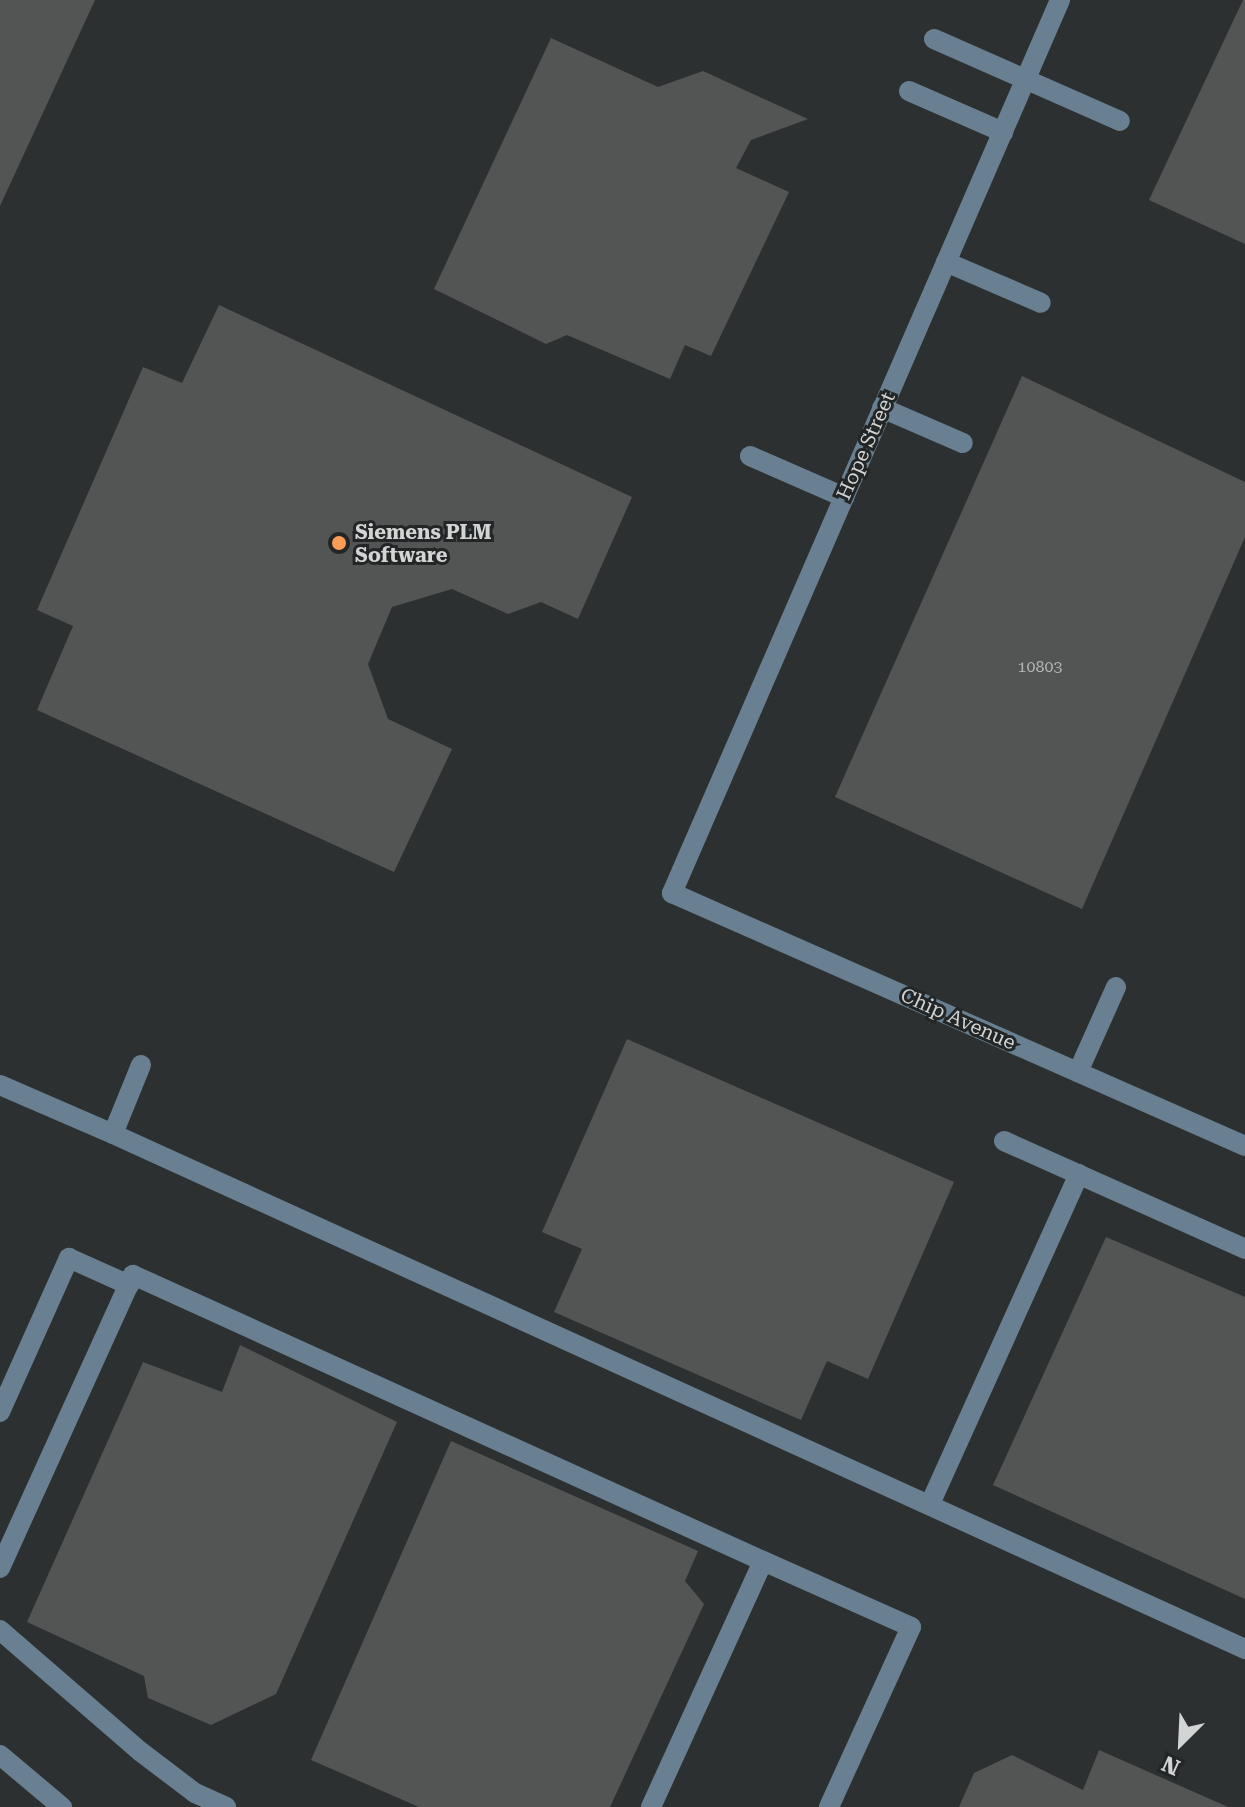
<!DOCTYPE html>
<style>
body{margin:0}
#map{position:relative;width:1245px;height:1807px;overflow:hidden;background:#2d3031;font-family:"Roboto Serif",serif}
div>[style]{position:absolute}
.building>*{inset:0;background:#525554}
.minor>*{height:20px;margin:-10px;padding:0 10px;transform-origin:10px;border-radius:10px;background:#688091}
.dots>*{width:22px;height:22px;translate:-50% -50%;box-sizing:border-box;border:4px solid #232627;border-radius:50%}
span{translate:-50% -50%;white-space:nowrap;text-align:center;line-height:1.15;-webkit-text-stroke:6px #232627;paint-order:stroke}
.number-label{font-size:16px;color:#b3b5b5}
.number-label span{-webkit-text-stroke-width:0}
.street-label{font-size:20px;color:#d3d5d5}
.poi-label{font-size:20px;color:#d3d5d5;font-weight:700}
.left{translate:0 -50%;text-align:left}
.north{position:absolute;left:1141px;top:1703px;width:80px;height:80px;-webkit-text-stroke:6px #232627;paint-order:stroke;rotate:204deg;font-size:22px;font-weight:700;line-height:32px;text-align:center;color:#d3d5d5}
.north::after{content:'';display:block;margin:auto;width:28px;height:36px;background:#d3d5d5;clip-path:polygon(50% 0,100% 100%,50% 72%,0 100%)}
</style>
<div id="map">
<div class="building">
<div style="clip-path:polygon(0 0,95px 0,0 206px)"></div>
<div style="clip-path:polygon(1243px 0,1245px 0,1245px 244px,1149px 200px)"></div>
<div style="clip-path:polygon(551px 38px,658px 87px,703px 71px,808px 119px,751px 140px,736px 168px,789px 192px,711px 356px,685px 345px,670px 379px,567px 335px,546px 344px,434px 289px)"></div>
<div style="clip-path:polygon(219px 305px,632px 497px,578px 619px,541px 602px,508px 614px,452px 589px,392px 607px,368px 664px,388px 719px,452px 749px,394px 872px,37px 710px,73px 626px,37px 610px,143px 367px,182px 383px)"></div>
<div style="clip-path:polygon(1022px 376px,1245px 482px,1245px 537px,1082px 909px,835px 797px)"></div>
<div style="clip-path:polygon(627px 1039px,954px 1182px,868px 1379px,827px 1361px,801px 1420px,554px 1312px,582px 1249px,542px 1232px)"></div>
<div style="clip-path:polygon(1106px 1237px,1245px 1297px,1245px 1599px,993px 1485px)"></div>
<div style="clip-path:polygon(240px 1345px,397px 1422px,276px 1694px,211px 1725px,148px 1698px,144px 1676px,27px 1622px,143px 1362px,222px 1392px)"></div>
<div style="clip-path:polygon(451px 1441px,698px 1551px,685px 1581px,704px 1604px,610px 1807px,419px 1807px,311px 1760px)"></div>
<div style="clip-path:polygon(1099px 1750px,1228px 1807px,959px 1807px,974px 1773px,1012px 1755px,1083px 1790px)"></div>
</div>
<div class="minor">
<div style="left:1060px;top:0;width:974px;rotate:113.48deg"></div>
<div style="left:672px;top:893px;width:626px;rotate:23.82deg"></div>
<div style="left:934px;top:39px;width:203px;rotate:23.8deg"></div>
<div style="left:909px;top:91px;width:103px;rotate:23.6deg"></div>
<div style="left:946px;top:262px;width:103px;rotate:23.3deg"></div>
<div style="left:882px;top:408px;width:88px;rotate:23.4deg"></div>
<div style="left:750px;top:456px;width:103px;rotate:23.6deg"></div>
<div style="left:141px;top:1065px;width:74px;rotate:112.1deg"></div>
<div style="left:113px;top:1134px;width:1244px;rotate:24.46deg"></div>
<div style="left:1078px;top:1072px;width:93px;rotate:-65.9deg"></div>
<div style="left:0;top:1085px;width:123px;rotate:23.4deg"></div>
<div style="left:1004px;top:1141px;width:264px;rotate:24.1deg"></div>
<div style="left:0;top:1412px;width:169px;rotate:-65.9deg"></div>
<div style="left:69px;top:1258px;width:66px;rotate:24.2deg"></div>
<div style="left:930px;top:1504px;width:362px;rotate:-65.7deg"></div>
<div style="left:0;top:1568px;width:322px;rotate:-65.6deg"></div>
<div style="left:133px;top:1275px;width:692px;rotate:24.42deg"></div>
<div style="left:0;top:1630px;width:186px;rotate:40.9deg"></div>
<div style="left:141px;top:1752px;width:68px;rotate:37.2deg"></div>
<div style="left:195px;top:1793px;width:34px;rotate:24deg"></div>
<div style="left:0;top:1755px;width:81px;rotate:40deg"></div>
<div style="left:651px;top:1807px;width:270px;rotate:-65.5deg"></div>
<div style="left:763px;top:1561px;width:162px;rotate:24deg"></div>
<div style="left:911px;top:1627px;width:198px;rotate:114.5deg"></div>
</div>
<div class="dots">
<div style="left:339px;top:543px;background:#fd9d55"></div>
</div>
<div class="number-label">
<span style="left:1040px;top:667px">10803</span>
</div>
<div class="street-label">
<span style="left:866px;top:446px;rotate:-66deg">Hope Street</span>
<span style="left:958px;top:1019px;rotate:24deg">Chip Avenue</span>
</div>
<div class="poi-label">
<span class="left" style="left:355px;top:544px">Siemens PLM<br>Software</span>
</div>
<div class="north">N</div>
</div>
